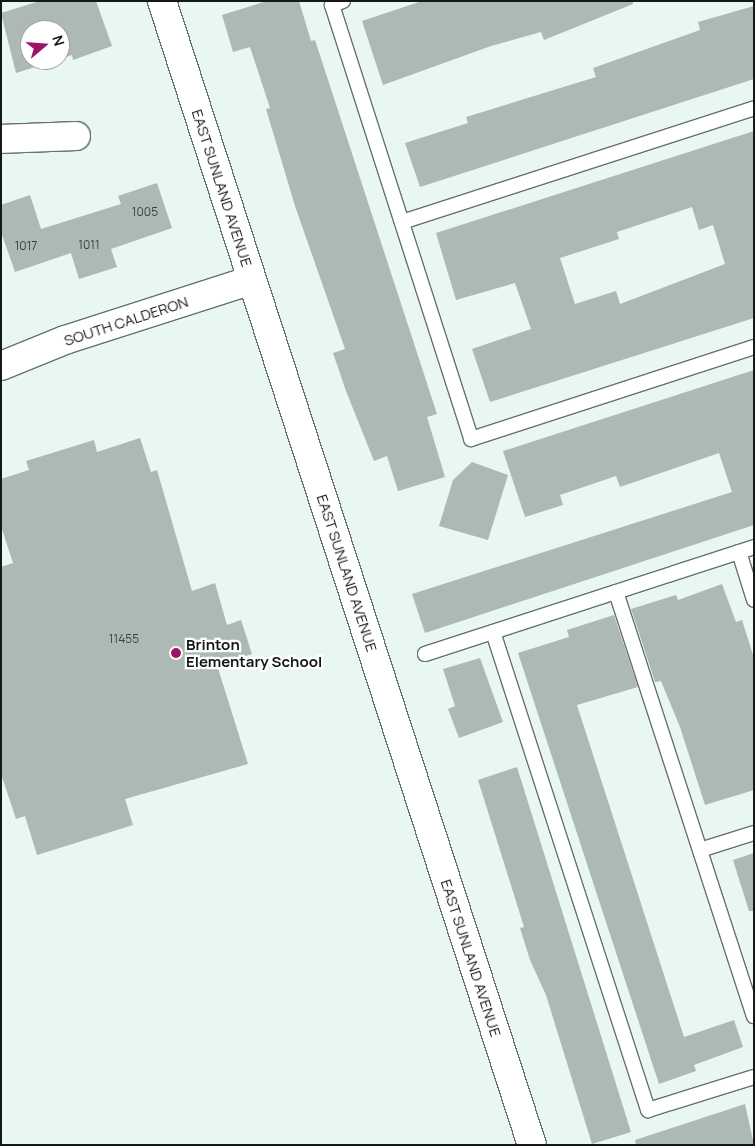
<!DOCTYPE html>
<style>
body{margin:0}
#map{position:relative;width:755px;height:1146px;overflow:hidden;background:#e9f7f1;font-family:Manrope,sans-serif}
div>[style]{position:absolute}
.building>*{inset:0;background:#acb9b4}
.roads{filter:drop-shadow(1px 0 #66726d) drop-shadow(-1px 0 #66726d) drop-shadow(0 1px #66726d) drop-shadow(0 -1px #66726d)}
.lane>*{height:14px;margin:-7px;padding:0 7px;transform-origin:7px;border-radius:7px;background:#fff}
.street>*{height:28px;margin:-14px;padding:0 14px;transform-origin:14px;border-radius:14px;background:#fff}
.dots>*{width:14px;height:14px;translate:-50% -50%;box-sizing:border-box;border:2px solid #fff;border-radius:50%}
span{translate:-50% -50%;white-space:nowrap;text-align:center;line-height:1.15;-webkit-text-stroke:4.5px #fff;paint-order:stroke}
.number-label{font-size:12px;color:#3a403e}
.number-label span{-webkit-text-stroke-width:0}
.street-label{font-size:15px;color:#141817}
.poi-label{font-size:15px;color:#141817;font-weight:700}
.left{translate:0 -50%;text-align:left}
.frame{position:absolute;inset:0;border:2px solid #141817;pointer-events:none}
.north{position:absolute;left:20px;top:20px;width:50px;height:50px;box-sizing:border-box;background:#fff;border:1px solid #a1a3a2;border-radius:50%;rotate:72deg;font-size:14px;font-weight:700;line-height:20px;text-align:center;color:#141817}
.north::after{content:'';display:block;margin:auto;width:18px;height:22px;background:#9b1466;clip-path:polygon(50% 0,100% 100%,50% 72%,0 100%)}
</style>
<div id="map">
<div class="building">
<div style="clip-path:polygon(40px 1px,96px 1px,112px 46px,73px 60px,72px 55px,60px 59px,60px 30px,30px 30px,30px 60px,57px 60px,16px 73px,1px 13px)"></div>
<div style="clip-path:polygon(267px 1px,299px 1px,311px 41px,315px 40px,437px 414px,427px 417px,445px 477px,398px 491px,387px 456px,374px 461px,346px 391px,333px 353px,345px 349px,295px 206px,266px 109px,270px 108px,250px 47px,233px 52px,222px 15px)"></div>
<div style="clip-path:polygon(422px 1px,633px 1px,633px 4px,544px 40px,541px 32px,491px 46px,383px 85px,362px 21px)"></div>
<div style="clip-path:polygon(754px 6px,754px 79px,420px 187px,405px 143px,468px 123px,466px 117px,596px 77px,593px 68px,700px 30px,698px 22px)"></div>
<div style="clip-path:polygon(evenodd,754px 131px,754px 318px,490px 402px,472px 349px,531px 329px,515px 283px,456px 300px,436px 233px,754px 131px,692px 207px,699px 230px,713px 225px,725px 264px,620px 304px,616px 291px,575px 304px,560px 258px,619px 239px,617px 232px,692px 207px)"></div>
<div style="clip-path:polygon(157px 183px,172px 228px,111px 249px,117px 267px,79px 279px,71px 253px,15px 272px,1px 232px,1px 205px,30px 195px,41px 229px,121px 204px,118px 196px)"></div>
<div style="clip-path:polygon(754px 370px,754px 525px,425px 633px,412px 594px,732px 492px,719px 453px,620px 487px,616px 476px,560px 495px,563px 505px,525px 517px,503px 451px)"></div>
<div style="clip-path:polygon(140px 438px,151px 472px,157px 470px,192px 591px,215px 583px,227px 625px,241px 620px,252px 654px,217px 665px,248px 764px,125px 799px,133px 825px,37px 855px,25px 816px,16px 819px,1px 774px,1px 567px,13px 563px,1px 526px,1px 479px,29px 470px,26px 461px,94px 440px,97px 452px)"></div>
<div style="clip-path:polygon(472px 462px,508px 475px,488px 540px,439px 526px,453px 480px)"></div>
<div style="clip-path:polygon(722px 584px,736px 622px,742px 620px,754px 658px,754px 790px,705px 805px,680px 727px,661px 681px,655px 682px,631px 609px,676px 595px,678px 600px)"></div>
<div style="clip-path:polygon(614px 615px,638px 687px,577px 705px,684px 1037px,734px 1020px,743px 1047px,694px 1065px,696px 1071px,659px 1084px,518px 653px,569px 637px,567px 630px)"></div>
<div style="clip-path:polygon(480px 658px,503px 722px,459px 738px,448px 709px,455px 706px,443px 669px)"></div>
<div style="clip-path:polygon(517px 767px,631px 1132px,592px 1144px,546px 995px,530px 960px,520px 928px,524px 927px,478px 780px)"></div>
<div style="clip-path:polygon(754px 853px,754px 911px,749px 911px,733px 860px)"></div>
<div style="clip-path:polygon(745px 1104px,754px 1145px,636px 1145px,635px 1140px)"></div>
</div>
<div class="roads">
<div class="lane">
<div style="left:343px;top:1px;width:12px;rotate:160deg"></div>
<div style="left:332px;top:5px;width:456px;rotate:72.2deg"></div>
<div style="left:471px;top:439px;width:298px;rotate:-18deg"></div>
<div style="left:402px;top:222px;width:370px;rotate:-17.9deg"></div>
<div style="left:739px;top:552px;width:50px;rotate:72.6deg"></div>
<div style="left:616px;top:592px;width:446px;rotate:72deg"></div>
<div style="left:493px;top:632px;width:503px;rotate:72.03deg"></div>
<div style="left:648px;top:1110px;width:111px;rotate:-17.3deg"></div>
<div style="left:425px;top:654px;width:346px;rotate:-18deg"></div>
<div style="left:700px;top:850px;width:57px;rotate:-17.5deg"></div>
</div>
<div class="street">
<div style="left:162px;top:1px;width:1202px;rotate:72.08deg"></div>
<div style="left:1px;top:139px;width:75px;rotate:-2.3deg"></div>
<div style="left:1px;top:366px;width:69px;rotate:-22.1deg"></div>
<div style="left:65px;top:340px;width:196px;rotate:-17.8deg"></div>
</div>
</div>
<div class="dots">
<div style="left:176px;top:653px;background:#9b1466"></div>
</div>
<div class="number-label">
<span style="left:145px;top:212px">1005</span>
<span style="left:89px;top:245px">1011</span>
<span style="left:26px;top:246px">1017</span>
<span style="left:124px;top:639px">11455</span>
</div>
<div class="street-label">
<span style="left:222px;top:188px;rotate:72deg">EAST SUNLAND AVENUE</span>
<span style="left:126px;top:321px;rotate:-18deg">SOUTH CALDERON</span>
<span style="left:347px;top:573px;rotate:72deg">EAST SUNLAND AVENUE</span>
<span style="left:471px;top:958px;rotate:72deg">EAST SUNLAND AVENUE</span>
</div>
<div class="poi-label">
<span class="left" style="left:186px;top:653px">Brinton<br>Elementary School</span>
</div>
<div class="frame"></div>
<div class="north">N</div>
</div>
